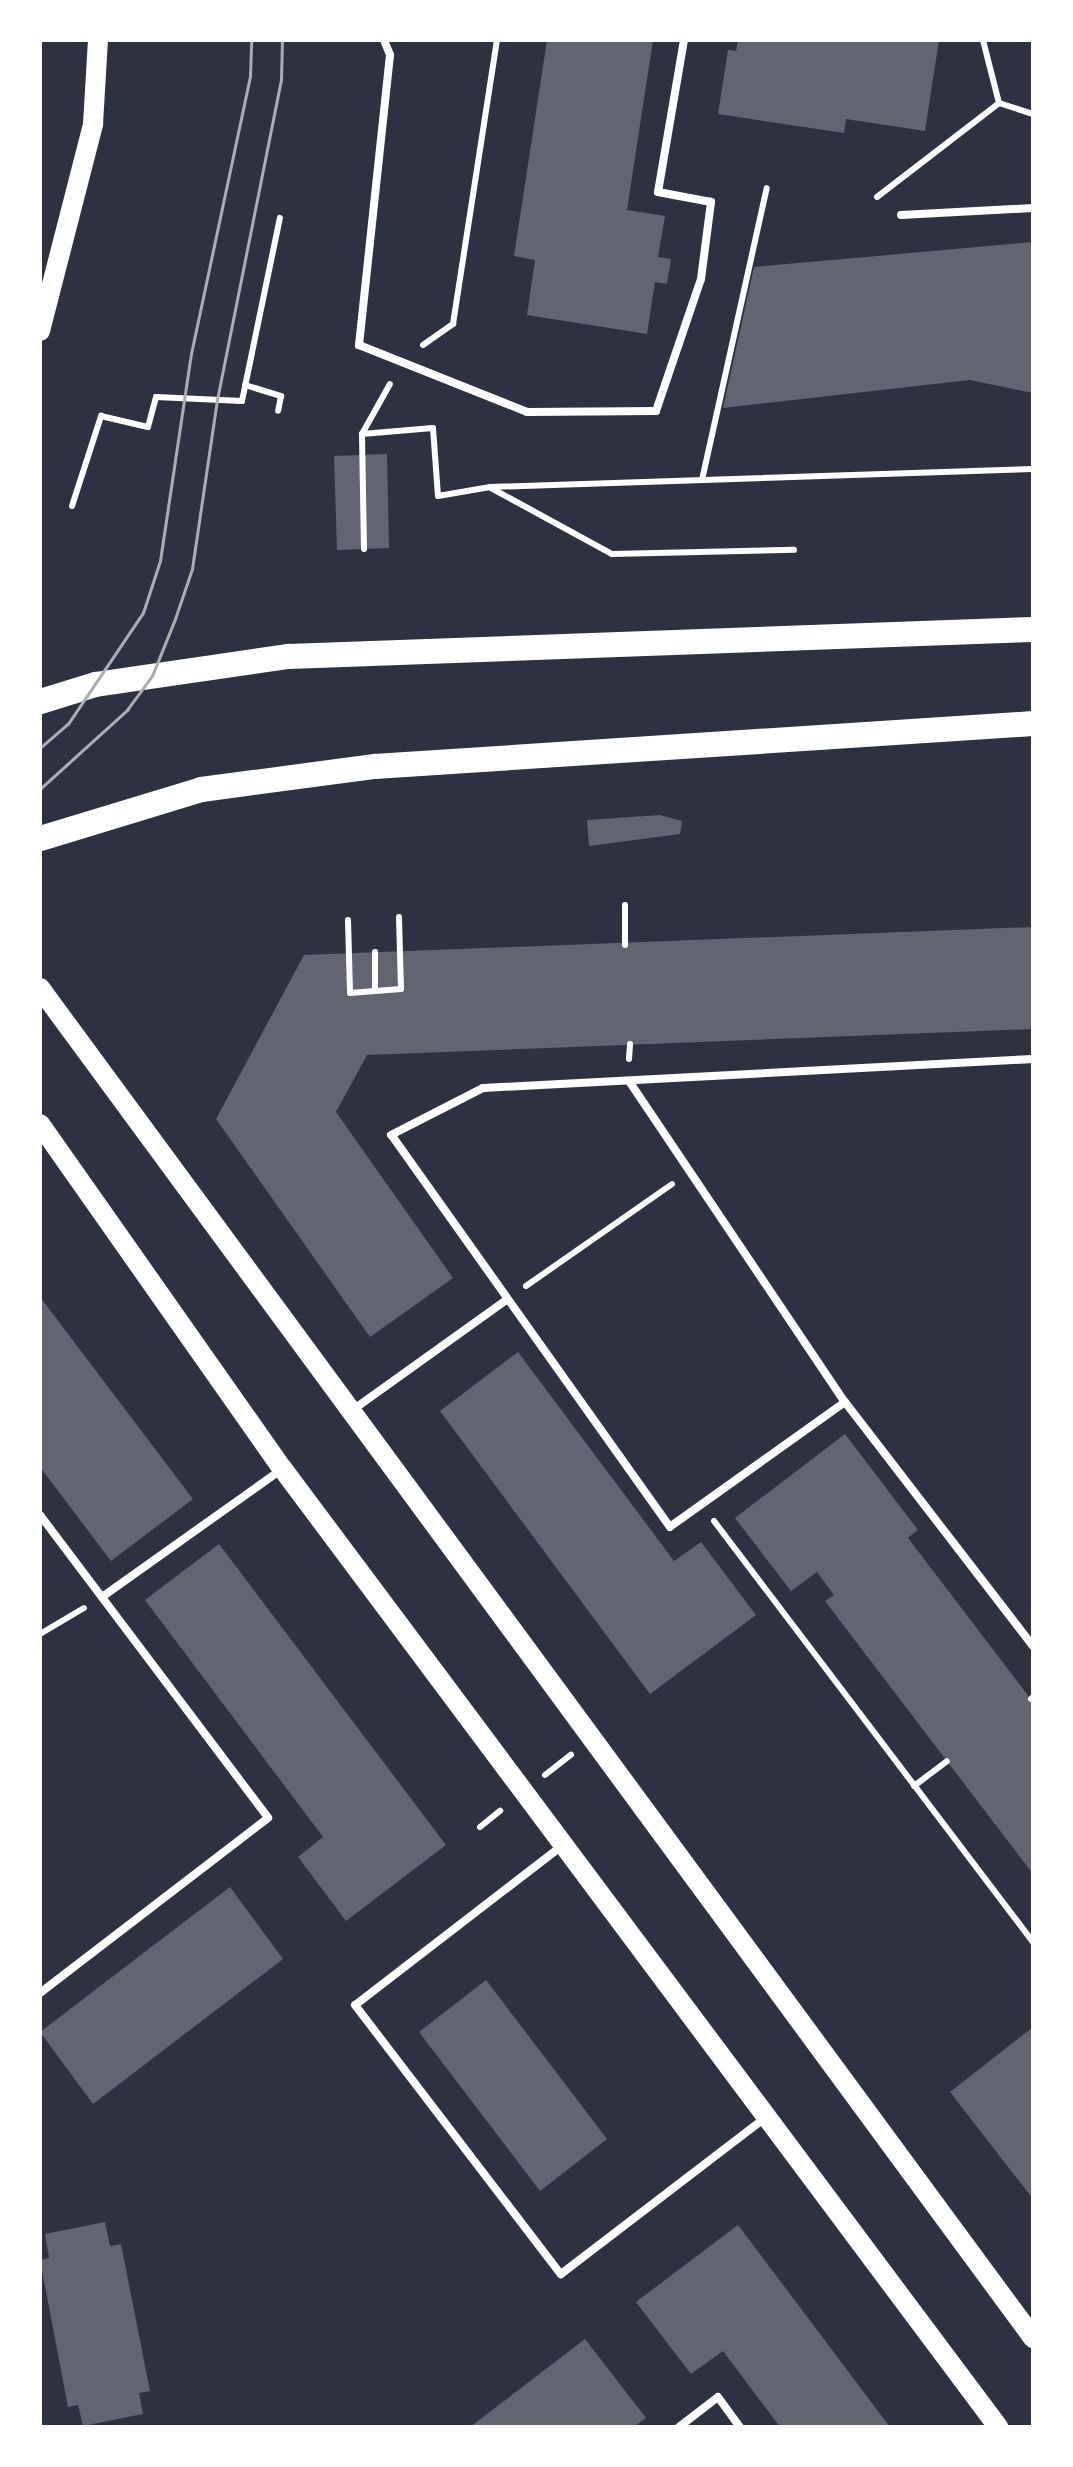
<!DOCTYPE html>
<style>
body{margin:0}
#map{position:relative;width:1073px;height:2467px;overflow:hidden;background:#2d3142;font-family:"Open Sans",sans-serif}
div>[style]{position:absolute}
.building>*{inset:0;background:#626471}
.path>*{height:6px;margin:-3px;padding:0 3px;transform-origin:3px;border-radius:3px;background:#fff}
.service>*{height:8px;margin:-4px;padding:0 4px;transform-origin:4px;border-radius:4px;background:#fff}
.secondary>*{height:20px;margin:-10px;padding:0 10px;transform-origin:10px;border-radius:10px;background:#fff}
.primary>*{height:25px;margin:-12.5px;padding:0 12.5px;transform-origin:12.5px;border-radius:12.5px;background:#fff}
.tram>*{height:2.5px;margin:-1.25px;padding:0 1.25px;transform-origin:1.25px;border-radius:1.25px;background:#abadb3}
span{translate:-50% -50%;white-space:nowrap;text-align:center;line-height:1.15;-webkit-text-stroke:9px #fff;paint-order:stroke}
.frame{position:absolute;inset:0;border:42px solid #fff;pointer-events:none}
</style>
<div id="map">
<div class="building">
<div style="clip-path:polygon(547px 40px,653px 40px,627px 210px,665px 216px,658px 257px,671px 259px,667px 284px,655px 282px,647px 334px,527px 315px,535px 260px,514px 256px)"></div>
<div style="clip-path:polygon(738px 40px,939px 40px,925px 131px,846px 119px,844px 133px,718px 114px,728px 50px,736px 51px)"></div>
<div style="clip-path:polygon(1033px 242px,1033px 393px,970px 380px,723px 408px,754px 267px)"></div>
<div style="clip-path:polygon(387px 454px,389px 548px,337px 550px,334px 456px)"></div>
<div style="clip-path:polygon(660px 815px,682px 821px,680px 834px,589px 846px,587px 820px)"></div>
<div style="clip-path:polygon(1033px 927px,1033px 1029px,367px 1055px,336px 1112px,453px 1278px,370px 1337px,216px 1119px,304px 955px)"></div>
<div style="clip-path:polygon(40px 1297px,193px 1499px,111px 1561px,40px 1467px)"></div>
<div style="clip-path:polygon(518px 1352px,674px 1561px,701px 1542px,756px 1615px,650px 1694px,440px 1411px)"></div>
<div style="clip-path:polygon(845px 1434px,918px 1530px,908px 1538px,1033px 1702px,1033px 1874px,825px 1601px,834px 1595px,817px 1572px,791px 1591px,735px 1518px)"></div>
<div style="clip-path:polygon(219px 1544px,446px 1845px,346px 1921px,298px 1857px,323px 1837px,145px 1600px)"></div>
<div style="clip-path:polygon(230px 1887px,283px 1959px,93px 2104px,40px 2032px)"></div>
<div style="clip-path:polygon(486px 1980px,607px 2139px,540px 2191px,419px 2032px)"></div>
<div style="clip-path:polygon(1033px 2027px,1033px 2199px,950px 2092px)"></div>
<div style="clip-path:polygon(105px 2222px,110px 2246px,121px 2244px,150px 2391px,139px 2393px,143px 2414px,83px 2426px,78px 2405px,68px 2407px,40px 2260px,49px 2258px,45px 2234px)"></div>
<div style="clip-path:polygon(738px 2225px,890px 2427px,780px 2427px,723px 2351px,691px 2374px,636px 2302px)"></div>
<div style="clip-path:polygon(585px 2339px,646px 2418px,634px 2427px,470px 2427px)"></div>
</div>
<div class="path">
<div style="left:999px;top:103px;width:36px;rotate:18deg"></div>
<div style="left:877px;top:197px;width:154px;rotate:-37.6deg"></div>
<div style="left:999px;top:103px;width:65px;rotate:-104.3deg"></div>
<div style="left:423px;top:345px;width:37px;rotate:-35deg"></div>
<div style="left:453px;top:324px;width:287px;rotate:-81.2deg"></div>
<div style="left:245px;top:385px;width:38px;rotate:17deg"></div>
<div style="left:281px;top:396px;width:15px;rotate:101deg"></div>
<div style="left:362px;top:434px;width:57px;rotate:-60.8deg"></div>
<div style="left:702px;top:480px;width:299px;rotate:-77.5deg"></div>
<div style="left:491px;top:488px;width:138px;rotate:28.6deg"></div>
<div style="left:612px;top:554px;width:182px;rotate:-1.3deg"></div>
<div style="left:72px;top:506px;width:95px;rotate:-72.1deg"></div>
<div style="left:101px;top:416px;width:48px;rotate:13.2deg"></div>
<div style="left:148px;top:427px;width:31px;rotate:-75deg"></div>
<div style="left:156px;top:397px;width:86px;rotate:2.7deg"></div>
<div style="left:242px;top:401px;width:187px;rotate:-78.3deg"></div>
<div style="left:364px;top:549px;width:115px;rotate:-91deg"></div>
<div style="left:362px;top:434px;width:71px;rotate:-4.8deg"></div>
<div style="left:433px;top:428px;width:68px;rotate:85.8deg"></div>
<div style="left:438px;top:496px;width:53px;rotate:-9.8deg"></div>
<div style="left:490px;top:487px;width:543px;rotate:-1.9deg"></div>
<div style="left:348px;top:920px;width:73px;rotate:88.4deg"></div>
<div style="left:350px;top:993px;width:51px;rotate:-4.5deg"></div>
<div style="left:401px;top:989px;width:72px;rotate:-91.6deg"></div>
<div style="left:625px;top:945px;width:40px;rotate:-90deg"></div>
<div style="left:375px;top:952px;width:39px;rotate:90deg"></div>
<div style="left:629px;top:1059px;width:15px;rotate:-86deg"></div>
<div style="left:526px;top:1286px;width:178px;rotate:-34.9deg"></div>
<div style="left:714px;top:1521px;width:528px;rotate:52.85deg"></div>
<div style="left:40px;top:1634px;width:51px;rotate:-30.6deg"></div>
<div style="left:1031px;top:1699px;width:3px;rotate:-45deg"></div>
<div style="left:545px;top:1775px;width:33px;rotate:-38deg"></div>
<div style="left:914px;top:1786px;width:41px;rotate:-37.1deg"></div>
<div style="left:480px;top:1827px;width:26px;rotate:-39deg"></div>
</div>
<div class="service">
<div style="left:384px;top:40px;width:16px;rotate:68deg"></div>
<div style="left:390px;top:55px;width:292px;rotate:96.1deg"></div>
<div style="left:359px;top:345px;width:181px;rotate:21.7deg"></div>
<div style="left:527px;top:412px;width:129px;rotate:-0.4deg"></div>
<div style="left:656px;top:411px;width:139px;rotate:-71.2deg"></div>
<div style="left:701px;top:279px;width:78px;rotate:-82.6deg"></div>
<div style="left:711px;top:202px;width:54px;rotate:-169.3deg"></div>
<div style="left:658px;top:192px;width:154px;rotate:-80.3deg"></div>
<div style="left:901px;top:215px;width:132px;rotate:-3deg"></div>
<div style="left:629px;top:1081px;width:387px;rotate:56.1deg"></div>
<div style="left:845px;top:1402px;width:308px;rotate:52.4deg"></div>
<div style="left:845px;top:1402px;width:215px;rotate:144.5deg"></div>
<div style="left:670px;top:1527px;width:481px;rotate:-125.4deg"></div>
<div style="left:391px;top:1135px;width:103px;rotate:-27.1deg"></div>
<div style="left:483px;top:1088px;width:551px;rotate:-3.02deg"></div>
<div style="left:354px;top:1409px;width:186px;rotate:-35.6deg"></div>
<div style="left:40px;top:1515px;width:379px;rotate:53deg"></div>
<div style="left:268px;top:1818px;width:287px;rotate:142.5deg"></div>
<div style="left:102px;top:1597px;width:217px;rotate:-35.4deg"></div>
<div style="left:563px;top:1845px;width:262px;rotate:142.4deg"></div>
<div style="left:355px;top:2005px;width:339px;rotate:52.6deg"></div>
<div style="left:561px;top:2274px;width:258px;rotate:-37.4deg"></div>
<div style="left:679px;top:2427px;width:49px;rotate:-37.6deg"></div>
<div style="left:718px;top:2397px;width:37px;rotate:54deg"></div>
</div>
<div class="secondary">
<div style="left:40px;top:331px;width:214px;rotate:-75.6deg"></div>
<div style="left:93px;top:124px;width:84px;rotate:-86.6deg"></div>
<div style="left:40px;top:988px;width:1676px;rotate:53.66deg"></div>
<div style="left:40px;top:1124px;width:421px;rotate:54.9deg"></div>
<div style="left:282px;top:1468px;width:1197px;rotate:53.25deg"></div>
</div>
<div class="primary">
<div style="left:40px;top:701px;width:58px;rotate:-17.2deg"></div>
<div style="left:95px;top:684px;width:195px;rotate:-8.3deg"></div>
<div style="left:288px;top:656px;width:745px;rotate:-2.08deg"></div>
<div style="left:40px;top:838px;width:168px;rotate:-16.9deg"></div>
<div style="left:201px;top:789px;width:175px;rotate:-7.6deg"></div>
<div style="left:374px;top:766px;width:660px;rotate:-3.73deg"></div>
</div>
<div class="tram">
<div style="left:40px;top:748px;width:37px;rotate:-41deg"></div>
<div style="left:68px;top:724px;width:134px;rotate:-56deg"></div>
<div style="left:143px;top:613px;width:55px;rotate:-71.9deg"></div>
<div style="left:160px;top:561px;width:209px;rotate:-81.5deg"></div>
<div style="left:191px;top:354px;width:284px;rotate:-78deg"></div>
<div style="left:250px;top:76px;width:36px;rotate:-88deg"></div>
<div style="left:40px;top:789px;width:118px;rotate:-42.2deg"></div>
<div style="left:127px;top:710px;width:42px;rotate:-53.7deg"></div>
<div style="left:152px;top:676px;width:61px;rotate:-68deg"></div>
<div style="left:175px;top:619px;width:53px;rotate:-71.2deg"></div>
<div style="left:192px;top:569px;width:171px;rotate:-81.6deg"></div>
<div style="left:217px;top:400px;width:326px;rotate:-78.7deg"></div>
<div style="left:281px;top:80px;width:40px;rotate:-88.6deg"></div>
</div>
<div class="frame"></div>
</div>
